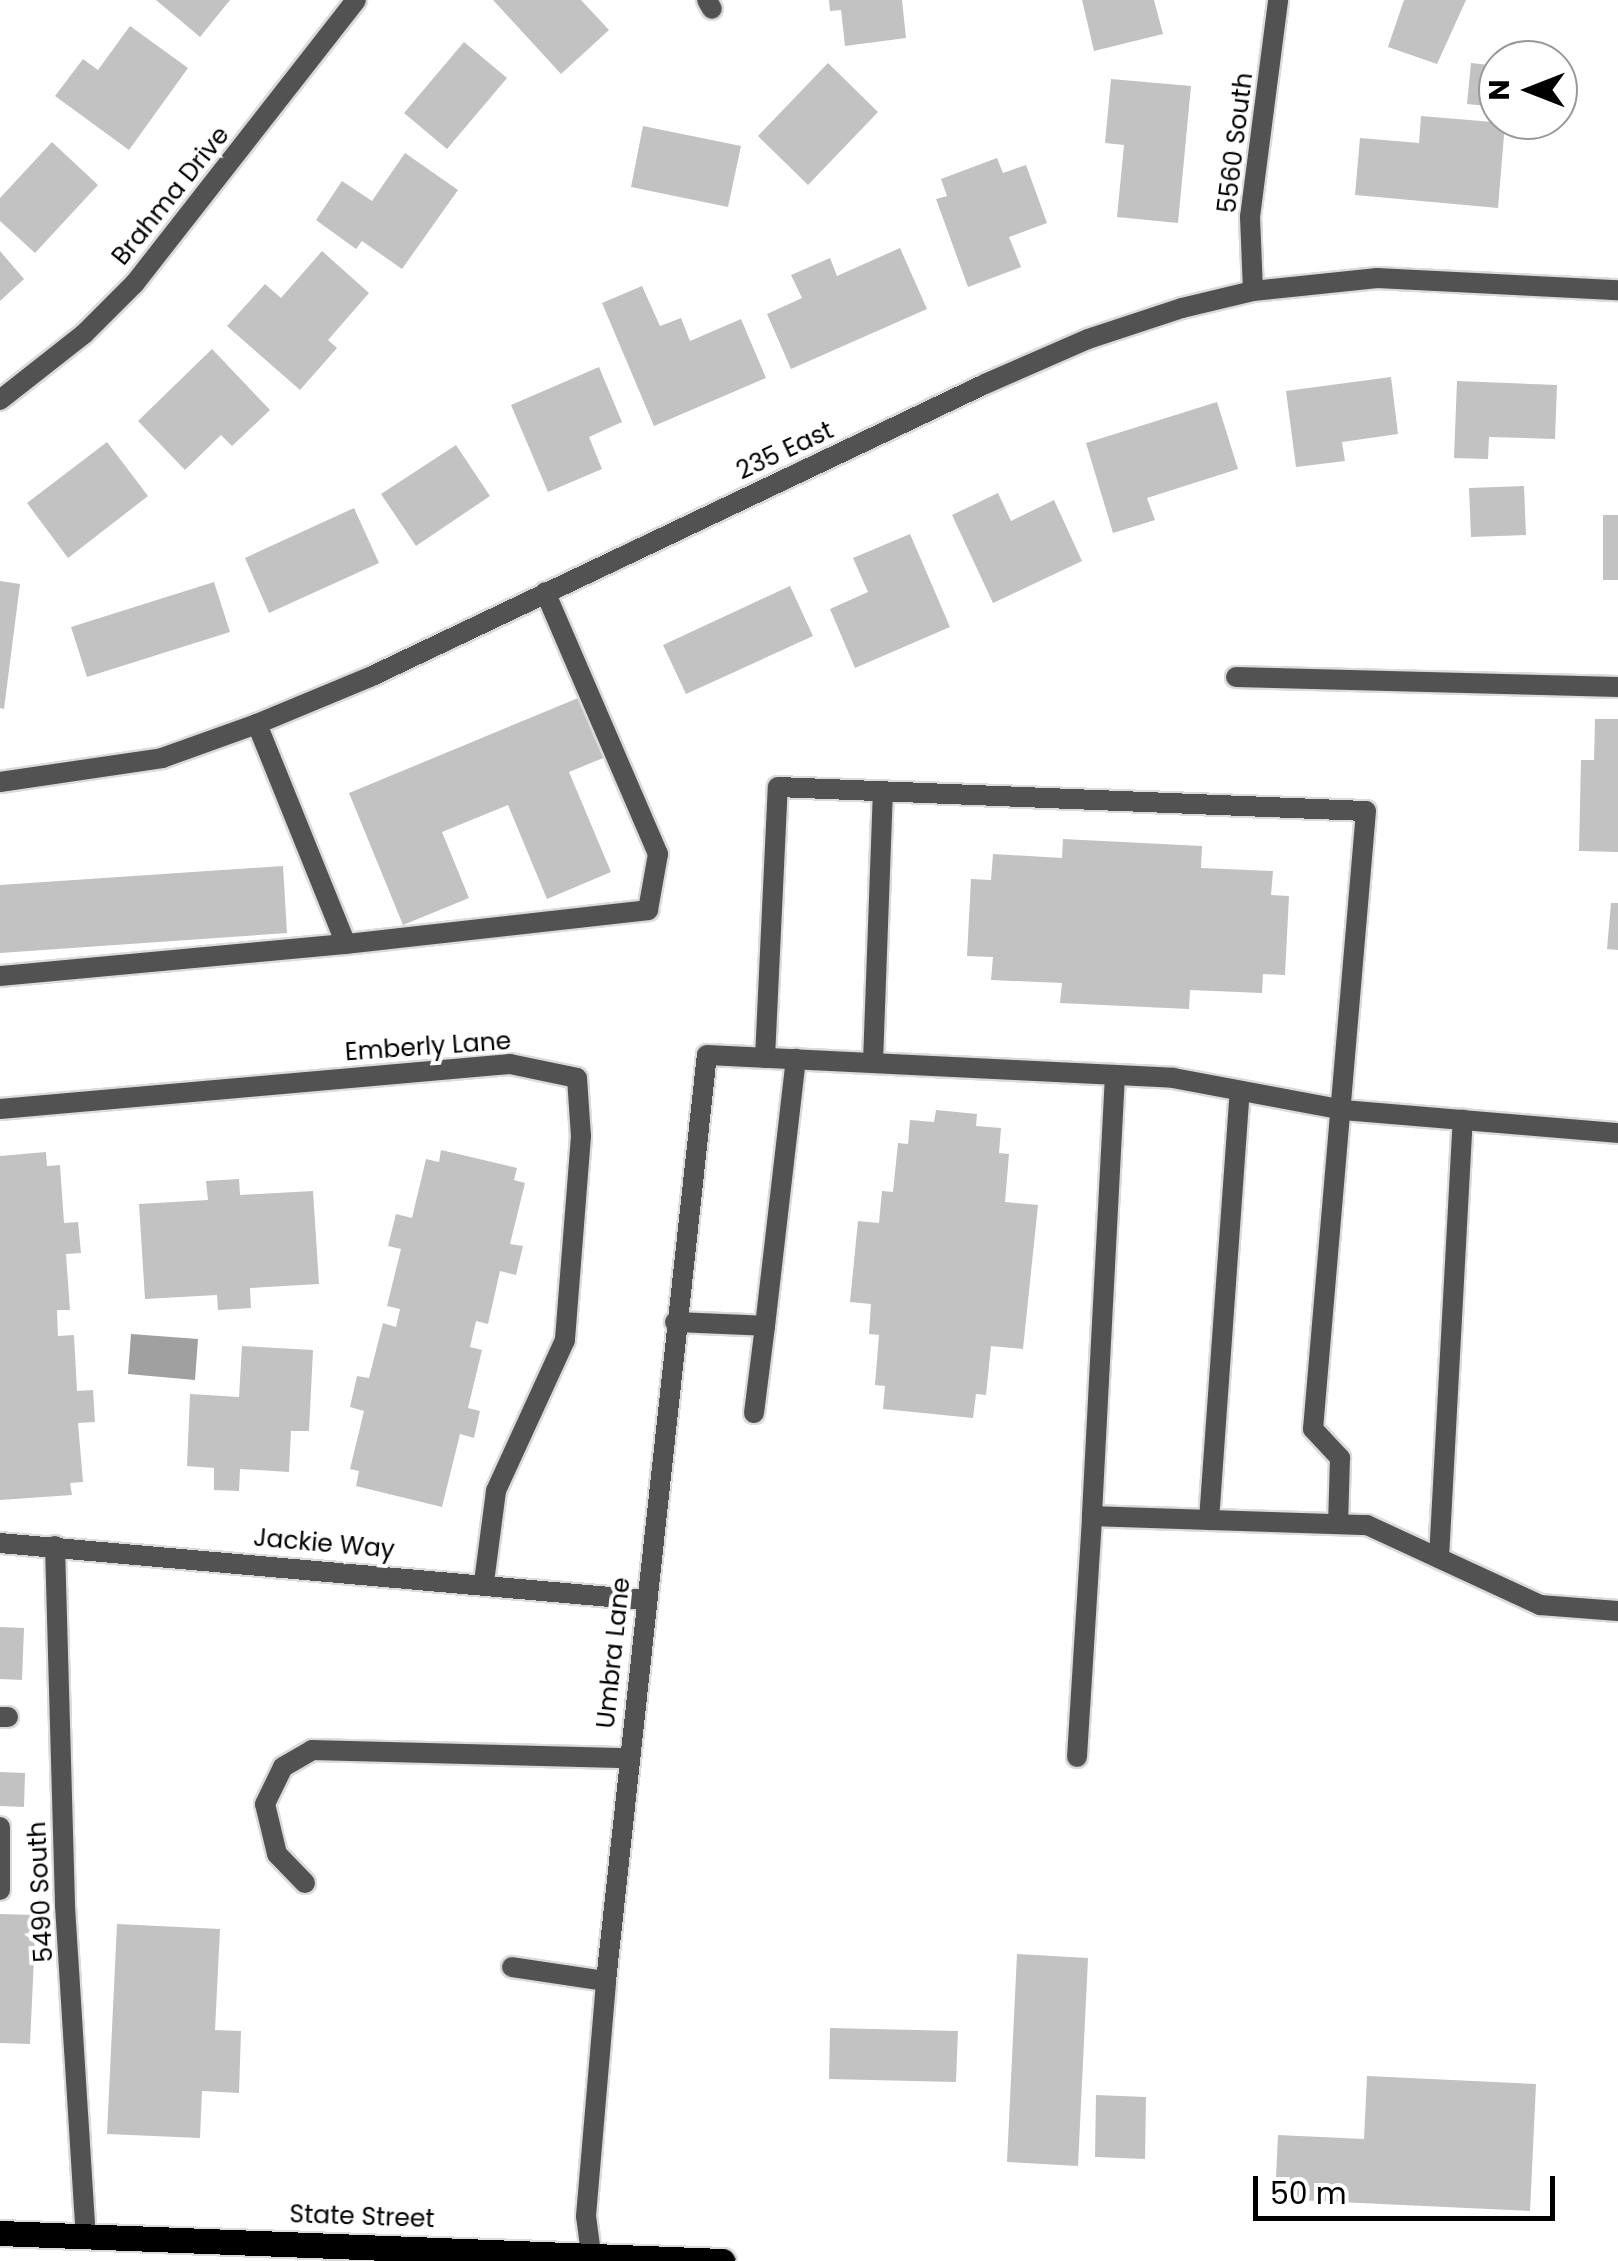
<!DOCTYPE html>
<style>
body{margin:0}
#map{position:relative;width:1618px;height:2261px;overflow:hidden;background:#fff;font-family:Poppins,sans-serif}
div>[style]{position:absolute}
.water>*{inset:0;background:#a0a0a0}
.building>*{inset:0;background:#c2c2c2}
.roads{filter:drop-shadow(2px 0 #dbdbdb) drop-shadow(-2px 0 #dbdbdb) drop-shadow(0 2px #dbdbdb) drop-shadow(0 -2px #dbdbdb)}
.lane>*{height:20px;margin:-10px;padding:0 10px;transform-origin:10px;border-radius:10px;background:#525252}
.street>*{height:20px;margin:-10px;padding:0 10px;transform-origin:10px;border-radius:10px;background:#525252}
.primary>*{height:25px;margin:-12.5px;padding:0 12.5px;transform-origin:12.5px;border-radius:12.5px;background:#000}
span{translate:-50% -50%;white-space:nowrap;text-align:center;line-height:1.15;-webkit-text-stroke:8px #fff;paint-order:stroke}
.street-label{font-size:25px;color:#000}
.north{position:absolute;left:1478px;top:40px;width:100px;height:100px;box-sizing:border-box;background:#fff;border:2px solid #999;border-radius:50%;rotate:270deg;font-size:28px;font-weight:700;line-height:40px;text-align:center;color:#000}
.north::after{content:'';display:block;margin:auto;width:35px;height:45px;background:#000;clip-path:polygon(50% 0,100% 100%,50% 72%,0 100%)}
.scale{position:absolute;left:1253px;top:2176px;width:302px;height:45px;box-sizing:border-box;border:5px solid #000;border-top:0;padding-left:12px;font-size:30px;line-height:35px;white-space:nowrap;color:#000;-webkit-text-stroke:8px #fff;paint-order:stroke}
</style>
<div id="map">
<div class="water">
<div style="clip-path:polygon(131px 1334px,198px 1339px,195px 1380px,128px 1374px)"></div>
</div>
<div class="building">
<div style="clip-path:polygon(156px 0,230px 0,200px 37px)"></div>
<div style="clip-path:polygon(493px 0,581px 0,609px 30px,561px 74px)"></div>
<div style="clip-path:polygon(829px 0,902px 0,906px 38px,845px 46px,841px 10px,830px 11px)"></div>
<div style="clip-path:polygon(1082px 0,1154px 0,1163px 34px,1094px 51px)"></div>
<div style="clip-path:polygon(1404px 0,1466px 0,1437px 64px,1388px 47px)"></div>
<div style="clip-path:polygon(130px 26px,188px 68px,129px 150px,55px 96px,83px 59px,98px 70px)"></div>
<div style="clip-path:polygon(464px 42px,507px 78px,447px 149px,404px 113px)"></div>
<div style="clip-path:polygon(828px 63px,878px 112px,808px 185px,758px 136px)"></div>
<div style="clip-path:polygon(1471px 63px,1498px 66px,1498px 107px,1467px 104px)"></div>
<div style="clip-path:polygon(1111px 79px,1191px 86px,1178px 223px,1117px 217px,1124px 145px,1105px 143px)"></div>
<div style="clip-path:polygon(1421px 116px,1505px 123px,1498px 208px,1355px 195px,1360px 138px,1419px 143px)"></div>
<div style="clip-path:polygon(643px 126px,741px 146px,728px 207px,631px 187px)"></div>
<div style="clip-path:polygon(52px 142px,98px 185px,35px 253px,0 221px,0 198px)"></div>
<div style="clip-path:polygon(405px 153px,458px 190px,402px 269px,362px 241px,356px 249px,316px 220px,342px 181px,372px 201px)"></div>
<div style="clip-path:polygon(997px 158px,1003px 173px,1026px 165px,1047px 223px,1009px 237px,1021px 267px,968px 287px,936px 199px,947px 196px,941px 179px)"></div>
<div style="clip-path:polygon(900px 248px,927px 309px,791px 369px,767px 314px,802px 298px,791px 275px,830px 258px,837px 276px)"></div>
<div style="clip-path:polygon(0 251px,24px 279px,0 301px)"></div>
<div style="clip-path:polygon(322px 251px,369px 293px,328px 340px,337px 348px,300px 390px,227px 326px,265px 284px,281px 298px)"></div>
<div style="clip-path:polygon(642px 286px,660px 326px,681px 318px,690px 341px,741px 319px,766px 378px,654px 426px,602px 303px)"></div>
<div style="clip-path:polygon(212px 349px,270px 410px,232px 446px,221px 435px,185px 470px,138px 421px)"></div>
<div style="clip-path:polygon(599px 367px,622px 422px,589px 437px,602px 469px,548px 492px,511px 405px)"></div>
<div style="clip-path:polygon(1391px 377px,1398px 434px,1342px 442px,1345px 461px,1296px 467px,1286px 391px)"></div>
<div style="clip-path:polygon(1457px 381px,1557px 385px,1555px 439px,1489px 437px,1488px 459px,1454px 458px)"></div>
<div style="clip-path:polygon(1217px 402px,1238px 469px,1147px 498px,1155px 520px,1113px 533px,1086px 443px)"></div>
<div style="clip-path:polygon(107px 442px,148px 496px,68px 558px,27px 503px)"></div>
<div style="clip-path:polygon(456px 445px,490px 496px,416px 546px,381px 494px)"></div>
<div style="clip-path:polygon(1524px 486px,1526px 535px,1471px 537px,1469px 488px)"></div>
<div style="clip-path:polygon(998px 493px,1011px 521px,1054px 500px,1082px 561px,993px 603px,952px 515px)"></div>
<div style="clip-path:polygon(354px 508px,379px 563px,269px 613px,245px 558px)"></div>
<div style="clip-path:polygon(1603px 515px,1618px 515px,1618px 580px,1603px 580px)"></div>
<div style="clip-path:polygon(910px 534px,950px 627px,855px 668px,830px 609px,868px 592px,853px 558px)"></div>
<div style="clip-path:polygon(0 581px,20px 584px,4px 709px,0 708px)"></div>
<div style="clip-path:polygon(214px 582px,230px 632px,87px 677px,71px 627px)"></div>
<div style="clip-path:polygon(790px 586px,813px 636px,686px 694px,663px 645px)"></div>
<div style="clip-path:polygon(583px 696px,608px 756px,569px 772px,611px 872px,547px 899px,508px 805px,442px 832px,469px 898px,403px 925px,349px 793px)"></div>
<div style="clip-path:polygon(1595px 719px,1618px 719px,1618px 852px,1579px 851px,1581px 760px,1594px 760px)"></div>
<div style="clip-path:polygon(1063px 839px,1202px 846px,1201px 868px,1273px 871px,1271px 895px,1289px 896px,1285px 975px,1263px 974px,1262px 993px,1190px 990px,1189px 1009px,1060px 1003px,1062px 983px,991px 980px,993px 957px,967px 956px,971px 879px,991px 880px,993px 854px,1062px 858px)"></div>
<div style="clip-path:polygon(283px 866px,287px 933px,0 953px,0 885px)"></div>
<div style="clip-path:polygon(1611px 903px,1618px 903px,1618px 950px,1607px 949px)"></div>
<div style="clip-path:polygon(936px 1110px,977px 1114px,976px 1126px,1001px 1128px,999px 1153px,1009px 1154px,1005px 1202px,1038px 1205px,1023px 1349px,991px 1346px,986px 1395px,976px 1394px,973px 1418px,883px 1409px,885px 1386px,875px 1385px,879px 1335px,869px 1334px,871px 1304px,850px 1302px,858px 1221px,879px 1223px,882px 1191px,893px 1192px,898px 1143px,908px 1144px,910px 1120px,934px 1122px)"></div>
<div style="clip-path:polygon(441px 1150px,517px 1168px,514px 1180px,525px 1183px,510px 1244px,523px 1246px,516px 1275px,500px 1271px,488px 1324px,476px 1321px,470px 1347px,482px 1350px,468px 1408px,480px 1411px,474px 1438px,460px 1434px,442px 1507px,356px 1486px,359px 1471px,350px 1469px,364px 1411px,350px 1407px,357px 1376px,369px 1378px,383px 1323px,396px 1327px,400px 1309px,387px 1306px,401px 1249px,388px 1246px,396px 1214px,412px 1218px,426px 1159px,439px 1162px)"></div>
<div style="clip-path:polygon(46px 1152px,47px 1166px,60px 1165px,64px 1223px,78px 1222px,81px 1253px,66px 1254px,70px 1310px,57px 1310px,58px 1336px,74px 1335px,77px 1391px,93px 1390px,95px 1422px,78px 1423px,83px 1482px,70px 1483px,72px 1495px,0 1500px,0 1156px)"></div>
<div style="clip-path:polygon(239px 1179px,240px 1195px,313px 1191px,319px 1284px,250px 1288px,251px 1308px,218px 1310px,217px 1295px,145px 1299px,139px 1204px,208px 1200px,206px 1181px)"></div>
<div style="clip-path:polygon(242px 1346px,313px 1350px,309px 1431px,291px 1431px,289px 1472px,240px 1469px,239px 1491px,214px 1490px,214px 1468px,187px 1466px,190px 1394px,239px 1397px)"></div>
<div style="clip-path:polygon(0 1627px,24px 1628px,22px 1680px,0 1679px)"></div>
<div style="clip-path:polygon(0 1772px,25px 1773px,24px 1807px,0 1806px)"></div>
<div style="clip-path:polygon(0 1914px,36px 1915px,30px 2044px,0 2043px)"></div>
<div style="clip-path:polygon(117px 1924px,220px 1929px,215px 2030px,241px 2031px,239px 2093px,202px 2091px,200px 2138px,107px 2134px)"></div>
<div style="clip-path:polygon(1017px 1954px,1088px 1958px,1078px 2166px,1007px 2162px)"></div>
<div style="clip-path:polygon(830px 2028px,958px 2031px,956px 2082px,829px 2079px)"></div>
<div style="clip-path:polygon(1367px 2076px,1536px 2084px,1530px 2211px,1275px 2199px,1278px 2135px,1364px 2139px)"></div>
<div style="clip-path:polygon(1096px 2095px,1146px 2097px,1145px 2159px,1095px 2157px)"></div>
</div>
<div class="roads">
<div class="lane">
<div style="left:1236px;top:677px;width:382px;rotate:1.5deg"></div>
<div style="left:257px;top:724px;width:237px;rotate:68deg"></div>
<div style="left:346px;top:944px;width:304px;rotate:-6.4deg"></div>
<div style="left:648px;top:910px;width:57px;rotate:-79.9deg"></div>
<div style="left:658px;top:854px;width:285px;rotate:-113.3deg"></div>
<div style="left:0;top:976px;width:347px;rotate:-5.3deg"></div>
<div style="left:707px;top:1055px;width:467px;rotate:2.8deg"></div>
<div style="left:1173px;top:1078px;width:174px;rotate:10.6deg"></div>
<div style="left:1344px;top:1110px;width:275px;rotate:4.8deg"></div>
<div style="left:765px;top:1058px;width:271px;rotate:-87.3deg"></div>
<div style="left:778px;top:787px;width:588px;rotate:2.34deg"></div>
<div style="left:1366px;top:811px;width:620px;rotate:94.9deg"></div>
<div style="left:1313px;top:1429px;width:40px;rotate:47deg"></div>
<div style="left:1340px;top:1458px;width:66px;rotate:91.7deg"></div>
<div style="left:873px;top:1062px;width:271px;rotate:-87.9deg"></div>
<div style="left:1115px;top:1075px;width:442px;rotate:93deg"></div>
<div style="left:1092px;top:1516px;width:275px;rotate:1.9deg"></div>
<div style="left:1367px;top:1525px;width:191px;rotate:24.8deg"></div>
<div style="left:1540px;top:1605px;width:78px;rotate:4.4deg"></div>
<div style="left:675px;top:1322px;width:90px;rotate:2.5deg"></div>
<div style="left:765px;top:1326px;width:269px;rotate:-83.4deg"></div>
<div style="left:754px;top:1413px;width:88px;rotate:-82.8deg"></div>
<div style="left:1209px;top:1520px;width:430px;rotate:-85.9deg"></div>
<div style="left:1439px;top:1558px;width:439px;rotate:-86.9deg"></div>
<div style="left:0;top:1717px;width:8px"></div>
<div style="left:1077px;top:1757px;width:241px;rotate:-86.4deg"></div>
<div style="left:0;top:1827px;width:63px;rotate:90deg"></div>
<div style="left:305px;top:1883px;width:40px;rotate:-134deg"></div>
<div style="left:277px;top:1854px;width:51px;rotate:-103.5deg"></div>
<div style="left:265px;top:1804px;width:41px;rotate:-64.1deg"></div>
<div style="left:283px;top:1767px;width:34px;rotate:-30deg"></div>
<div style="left:312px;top:1750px;width:316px;rotate:1.5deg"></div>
<div style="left:512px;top:1967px;width:95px;rotate:8.5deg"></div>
</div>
<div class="street">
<div style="left:707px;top:0;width:10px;rotate:61deg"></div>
<div style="left:1253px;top:291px;width:74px;rotate:-92.3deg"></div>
<div style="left:1250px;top:217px;width:219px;rotate:-82.6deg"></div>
<div style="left:0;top:400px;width:107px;rotate:-38.2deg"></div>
<div style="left:84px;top:334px;width:72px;rotate:-45deg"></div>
<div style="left:135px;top:283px;width:359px;rotate:-52deg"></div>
<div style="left:0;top:782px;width:164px;rotate:-8.4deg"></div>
<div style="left:162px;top:758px;width:101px;rotate:-19.7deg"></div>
<div style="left:257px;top:724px;width:122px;rotate:-22.6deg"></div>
<div style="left:370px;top:677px;width:681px;rotate:-25.47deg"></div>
<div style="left:985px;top:384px;width:112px;rotate:-23.6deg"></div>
<div style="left:1088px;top:339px;width:99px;rotate:-18.3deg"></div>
<div style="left:1182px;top:308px;width:73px;rotate:-13.5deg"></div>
<div style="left:1253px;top:291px;width:125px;rotate:-6deg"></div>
<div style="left:1377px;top:278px;width:241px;rotate:2.9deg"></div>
<div style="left:0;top:1109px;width:512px;rotate:-5.04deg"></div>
<div style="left:510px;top:1064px;width:68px;rotate:11.8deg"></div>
<div style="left:577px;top:1078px;width:58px;rotate:86.1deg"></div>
<div style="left:581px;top:1136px;width:205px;rotate:94.5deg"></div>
<div style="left:565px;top:1340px;width:166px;rotate:114.6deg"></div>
<div style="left:496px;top:1491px;width:92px;rotate:97.5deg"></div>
<div style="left:0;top:1543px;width:647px;rotate:5.06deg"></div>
<div style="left:55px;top:1546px;width:360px;rotate:88.4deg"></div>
<div style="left:65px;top:1906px;width:332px;rotate:86.4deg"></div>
<div style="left:592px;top:2261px;width:45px;rotate:-97.6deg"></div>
<div style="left:586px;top:2216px;width:236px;rotate:-85.1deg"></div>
<div style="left:606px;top:1981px;width:931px;rotate:-83.78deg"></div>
</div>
<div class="primary">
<div style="left:0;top:2233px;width:723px;rotate:2.22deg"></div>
</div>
</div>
<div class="street-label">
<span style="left:1236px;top:143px;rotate:-83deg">5560 South</span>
<span style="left:171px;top:196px;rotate:-51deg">Brahma Drive</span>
<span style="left:785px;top:451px;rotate:-25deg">235 East</span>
<span style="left:428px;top:1047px;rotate:-4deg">Emberly Lane</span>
<span style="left:324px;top:1544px;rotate:5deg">Jackie Way</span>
<span style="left:614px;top:1653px;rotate:-84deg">Umbra Lane</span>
<span style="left:41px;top:1892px;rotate:-93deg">5490 South</span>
<span style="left:362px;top:2217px;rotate:2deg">State Street</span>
</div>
<div class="north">N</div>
<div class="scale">50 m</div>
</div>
